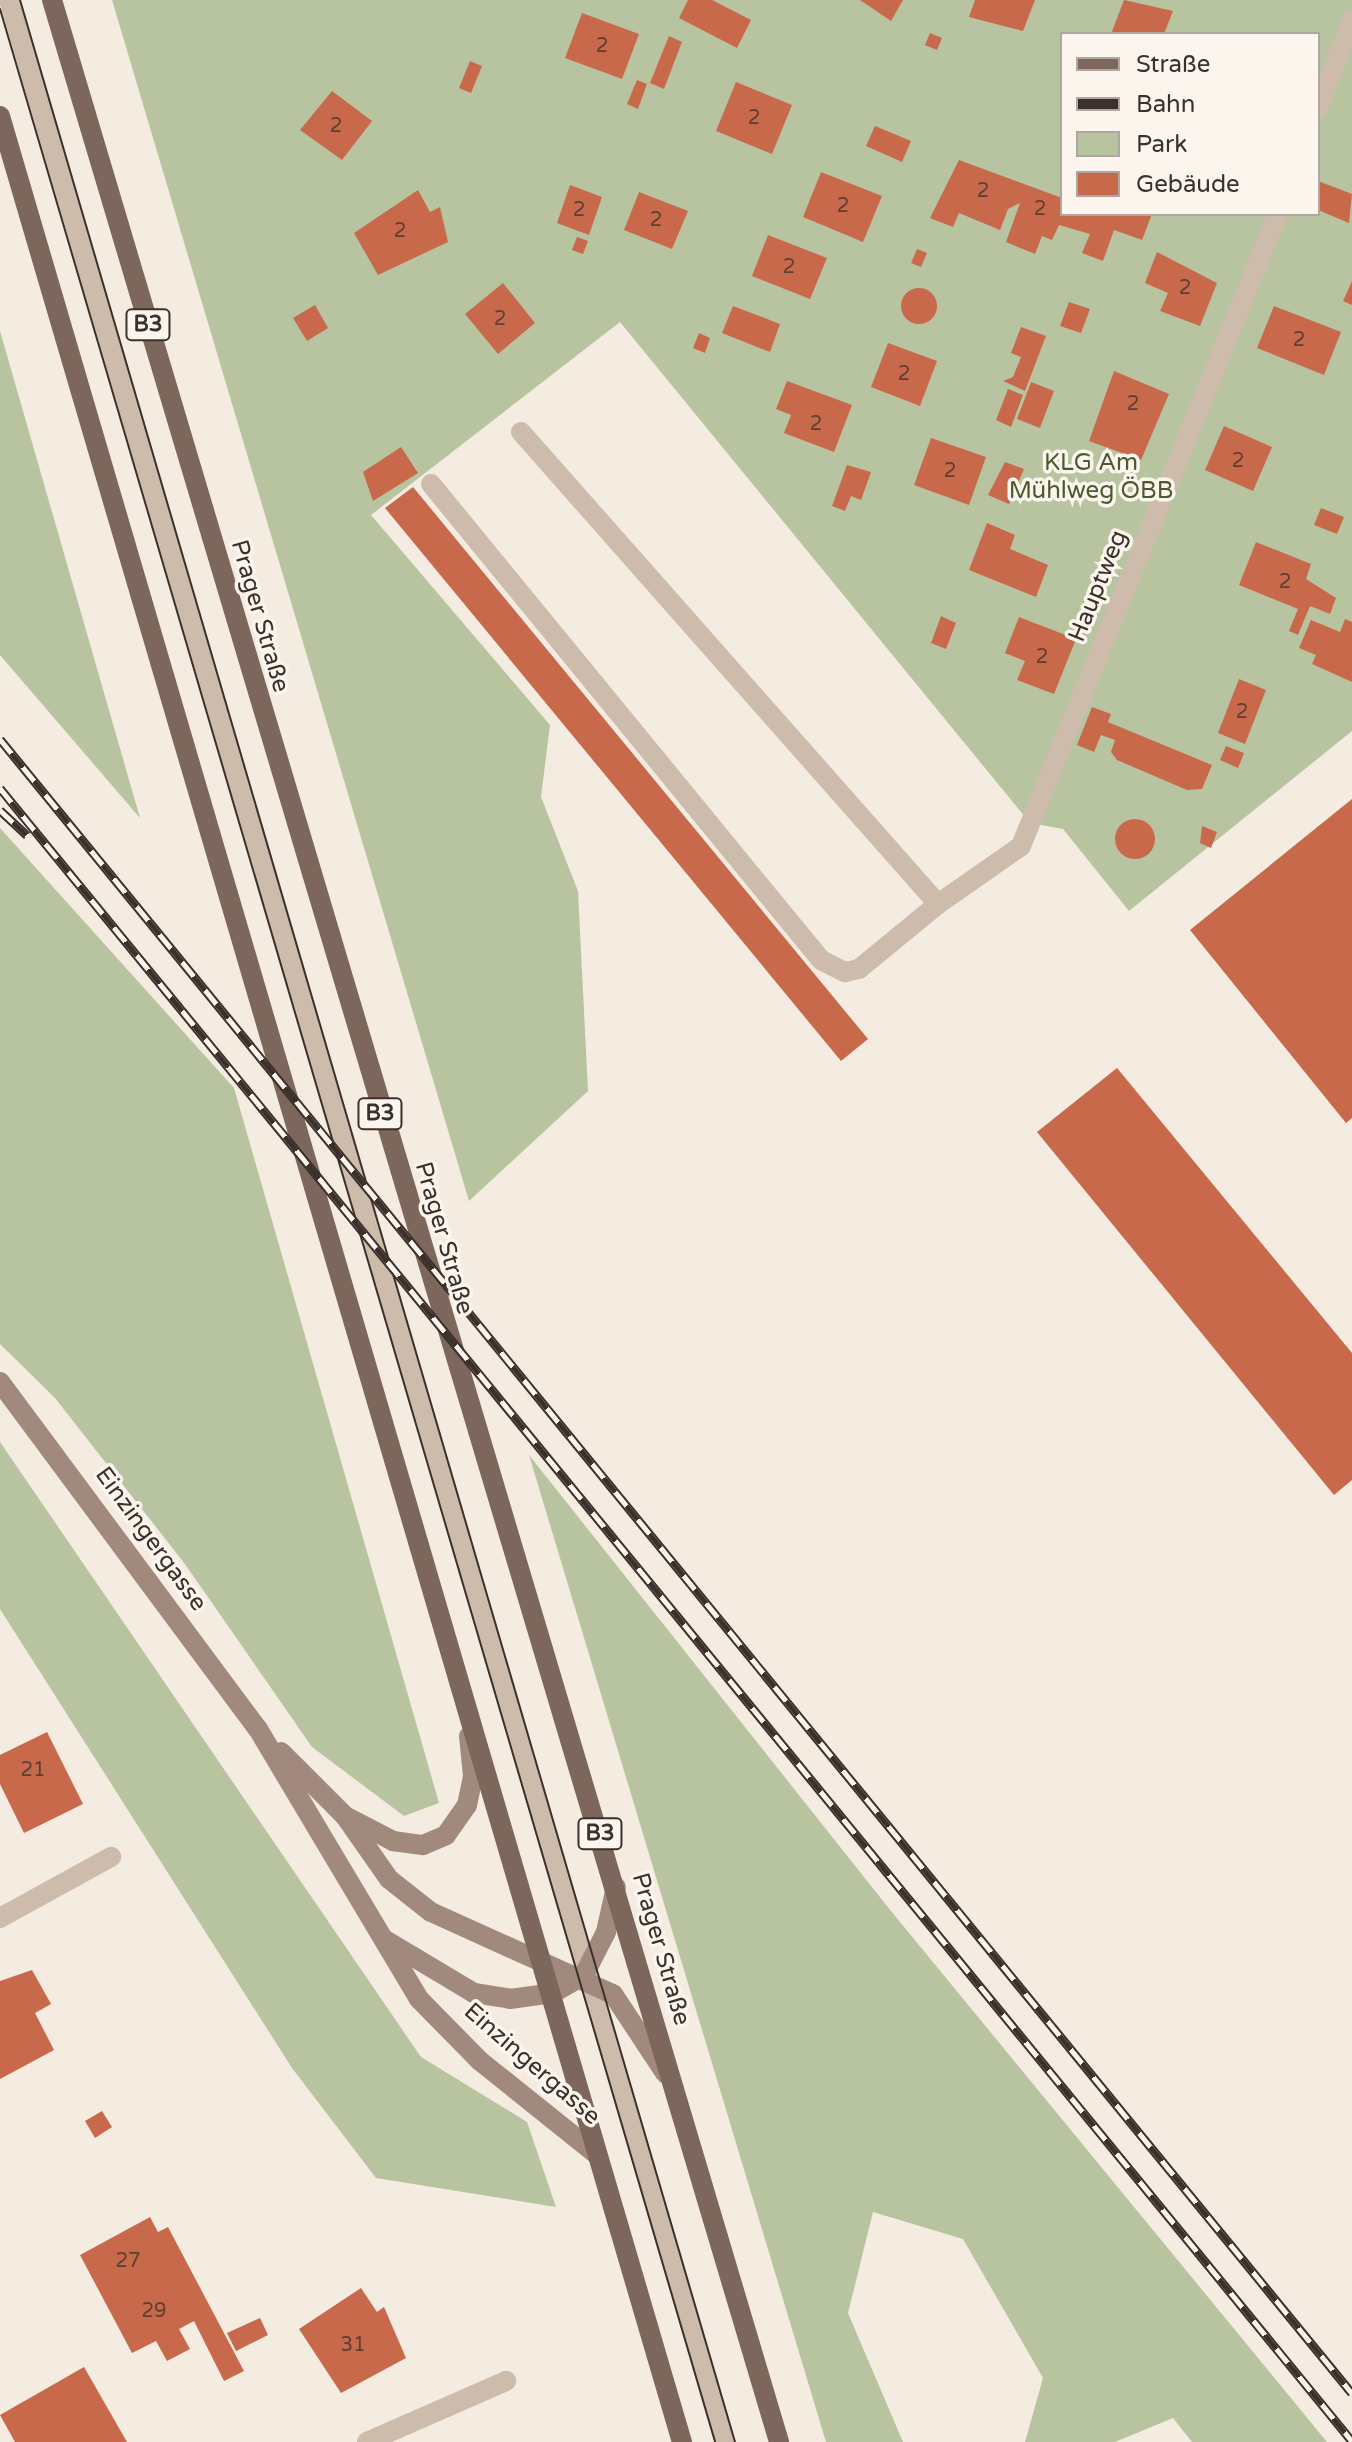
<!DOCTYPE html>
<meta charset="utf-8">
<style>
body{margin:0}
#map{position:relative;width:1352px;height:2442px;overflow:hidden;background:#f4ebe1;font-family:"Varela Round",sans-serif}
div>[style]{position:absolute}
.green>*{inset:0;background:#b8c4a0}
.building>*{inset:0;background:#c8694b}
.round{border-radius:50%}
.lane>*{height:20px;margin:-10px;padding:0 10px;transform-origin:10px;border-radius:10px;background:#cdbbac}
.street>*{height:20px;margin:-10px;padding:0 10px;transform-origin:10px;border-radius:10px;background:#cdbbac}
.secondary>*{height:20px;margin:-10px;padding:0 10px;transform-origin:10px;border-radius:10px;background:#a18a7d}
.primary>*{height:20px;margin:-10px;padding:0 10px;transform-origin:10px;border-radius:10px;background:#7d675c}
.tram>*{height:2px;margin:-1px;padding:0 1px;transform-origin:1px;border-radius:1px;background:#3b302b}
.rail>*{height:9px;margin-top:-4.5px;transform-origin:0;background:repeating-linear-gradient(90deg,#fbf5ee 0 18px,#3b302b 0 36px);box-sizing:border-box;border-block:2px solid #3b302b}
span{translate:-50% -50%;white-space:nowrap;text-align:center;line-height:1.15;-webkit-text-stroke:7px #fbf5ee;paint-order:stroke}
.number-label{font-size:20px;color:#5e3e33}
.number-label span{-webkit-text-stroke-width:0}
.shield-label span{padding:2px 6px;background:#fbf5ee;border:2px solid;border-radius:6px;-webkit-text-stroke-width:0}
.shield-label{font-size:22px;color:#3b302b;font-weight:700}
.park-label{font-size:24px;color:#4a5a2e}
.street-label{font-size:24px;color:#3b302b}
.legend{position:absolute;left:1060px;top:32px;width:260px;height:184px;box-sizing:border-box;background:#fbf5ee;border:2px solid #aea6a0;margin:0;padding:10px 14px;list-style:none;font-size:24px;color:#3b302b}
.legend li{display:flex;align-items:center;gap:16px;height:40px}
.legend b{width:40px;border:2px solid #aea6a0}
</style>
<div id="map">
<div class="green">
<div style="clip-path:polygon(evenodd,112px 0,1352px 0,1352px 731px,1129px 911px,1063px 829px,1030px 823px,620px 322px,371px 515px,550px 725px,541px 797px,578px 891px,588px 1091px,469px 1201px,112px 0,1062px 34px,1318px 34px,1318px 214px,1062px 214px,1062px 34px)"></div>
<div style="clip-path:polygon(0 331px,140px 818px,0 655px)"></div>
<div style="clip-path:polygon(0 828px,234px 1088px,439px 1803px,404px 1816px,312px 1747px,185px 1564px,55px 1398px,0 1344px)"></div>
<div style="clip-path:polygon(0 1442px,421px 2057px,527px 2122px,556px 2207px,376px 2178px,292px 2068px,0 1609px)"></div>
<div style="clip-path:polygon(529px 1455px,891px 1911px,1327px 2442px,1192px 2442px,1173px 2418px,1115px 2442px,1025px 2442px,1043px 2378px,963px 2239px,873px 2212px,848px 2313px,903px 2442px,826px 2442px)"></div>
</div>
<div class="building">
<div style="clip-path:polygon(688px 0,712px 0,751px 20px,737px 48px,679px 18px)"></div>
<div style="clip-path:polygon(860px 0,903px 0,891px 21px)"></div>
<div style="clip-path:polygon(975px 0,1035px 0,1023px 31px,969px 17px)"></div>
<div style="clip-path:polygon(1124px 0,1173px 11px,1164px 34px,1111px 34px)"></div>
<div style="clip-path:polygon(582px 13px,639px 34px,622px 79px,565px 58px)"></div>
<div style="clip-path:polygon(930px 33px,942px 38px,937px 50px,925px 45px)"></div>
<div style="clip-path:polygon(669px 36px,682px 42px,664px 89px,650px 83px)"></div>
<div style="clip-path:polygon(470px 61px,482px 66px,471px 93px,459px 88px)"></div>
<div style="clip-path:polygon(637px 80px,647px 84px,638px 109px,627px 104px)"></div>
<div style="clip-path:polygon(736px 82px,792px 105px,772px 154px,716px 131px)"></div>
<div style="clip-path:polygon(332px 91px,372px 121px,342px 160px,300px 130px)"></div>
<div style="clip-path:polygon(875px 126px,911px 141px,902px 162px,866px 146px)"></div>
<div style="clip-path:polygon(959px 160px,1062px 198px,1062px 214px,1152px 214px,1142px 240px,1114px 230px,1103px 261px,1082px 253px,1090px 234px,1059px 225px,1052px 240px,1042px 236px,1035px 254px,1006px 242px,1020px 203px,1008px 209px,1000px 230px,959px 213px,953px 227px,930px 218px)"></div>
<div style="clip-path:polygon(821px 172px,882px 196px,863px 242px,803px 217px)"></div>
<div style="clip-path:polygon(1318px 181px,1352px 194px,1349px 223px,1318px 210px)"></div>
<div style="clip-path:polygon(570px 185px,602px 197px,589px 235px,557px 223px)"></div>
<div style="clip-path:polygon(418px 190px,430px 212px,440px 207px,448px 242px,378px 275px,354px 233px)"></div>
<div style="clip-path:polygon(639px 192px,688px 211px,672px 249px,624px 230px)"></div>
<div style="clip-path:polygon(768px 235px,827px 258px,810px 299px,752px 276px)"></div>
<div style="clip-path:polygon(577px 237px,588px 241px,583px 254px,572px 250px)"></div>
<div style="clip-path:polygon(917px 249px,927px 253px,921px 267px,911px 263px)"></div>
<div style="clip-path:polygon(1157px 252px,1217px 283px,1200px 326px,1160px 311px,1168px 293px,1145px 283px)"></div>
<div style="clip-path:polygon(1352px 281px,1352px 305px,1343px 301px)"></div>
<div style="clip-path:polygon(503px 283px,535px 323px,498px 354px,465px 314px)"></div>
<div class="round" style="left:901px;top:288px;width:36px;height:36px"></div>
<div style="clip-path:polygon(1069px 302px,1090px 309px,1081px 333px,1060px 326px)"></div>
<div style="clip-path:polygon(315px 305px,328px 328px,307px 341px,293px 318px)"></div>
<div style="clip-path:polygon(733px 306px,780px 324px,770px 352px,722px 333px)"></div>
<div style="clip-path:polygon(1274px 306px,1341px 332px,1324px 375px,1257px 348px)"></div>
<div style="clip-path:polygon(1021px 327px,1046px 336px,1025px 391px,1003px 381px,1013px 377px,1021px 357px,1011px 353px)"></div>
<div style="clip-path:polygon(699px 333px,710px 338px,705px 353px,693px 348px)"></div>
<div style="clip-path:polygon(888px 343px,937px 361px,920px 406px,871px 387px)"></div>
<div style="clip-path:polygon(1114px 371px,1169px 394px,1141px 460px,1089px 441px)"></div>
<div style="clip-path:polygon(787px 381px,852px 405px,834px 452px,784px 433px,791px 415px,776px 409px)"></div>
<div style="clip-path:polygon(1031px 382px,1054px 391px,1040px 428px,1017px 419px)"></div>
<div style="clip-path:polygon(1008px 389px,1023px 395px,1011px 427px,996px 420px)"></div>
<div style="clip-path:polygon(1224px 426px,1272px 447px,1253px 491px,1205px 470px)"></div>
<div style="clip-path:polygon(931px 438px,986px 457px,969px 505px,914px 485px)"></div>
<div style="clip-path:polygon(401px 447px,418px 473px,373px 501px,363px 472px)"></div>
<div style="clip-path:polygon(1005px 462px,1024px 469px,1009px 504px,988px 495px)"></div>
<div style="clip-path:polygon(847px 465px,871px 472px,861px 500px,851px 496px,845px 511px,832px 506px)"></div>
<div style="clip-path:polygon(413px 487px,868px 1039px,841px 1061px,385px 508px)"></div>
<div style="clip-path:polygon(1321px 508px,1344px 517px,1337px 534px,1314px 525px)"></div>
<div style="clip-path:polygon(987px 523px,1015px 535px,1010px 549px,1048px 565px,1036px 597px,969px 570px)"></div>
<div style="clip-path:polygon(1256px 542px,1311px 564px,1306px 579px,1336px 598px,1330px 614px,1310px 606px,1298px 635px,1289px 631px,1298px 609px,1239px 585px)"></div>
<div style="clip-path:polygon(941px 616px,956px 623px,946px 649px,931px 643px)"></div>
<div style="clip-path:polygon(1019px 617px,1076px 639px,1054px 694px,1017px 680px,1025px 661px,1005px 653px)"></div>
<div style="clip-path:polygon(1345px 619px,1352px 622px,1352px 682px,1312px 664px,1316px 655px,1299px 648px,1311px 620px,1340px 632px)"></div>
<div style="clip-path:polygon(1239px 679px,1266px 690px,1245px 744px,1218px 733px)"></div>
<div style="clip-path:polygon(1092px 707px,1111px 714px,1108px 722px,1212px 765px,1202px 789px,1187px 790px,1117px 760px,1111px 752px,1115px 740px,1101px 735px,1094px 752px,1077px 745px)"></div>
<div style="clip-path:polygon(1226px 746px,1244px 753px,1238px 768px,1220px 760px)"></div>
<div style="clip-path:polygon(1352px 799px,1352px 1118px,1346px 1123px,1190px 930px)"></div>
<div class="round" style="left:1115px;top:819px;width:40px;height:40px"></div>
<div style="clip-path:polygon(1202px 826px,1217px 832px,1211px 848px,1200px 843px)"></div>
<div style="clip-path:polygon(1117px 1068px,1352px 1353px,1352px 1480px,1334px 1495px,1037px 1132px)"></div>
<div style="clip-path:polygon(47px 1732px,83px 1804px,24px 1833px,0 1784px,0 1755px)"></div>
<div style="clip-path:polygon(32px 1970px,51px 2004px,35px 2013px,54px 2050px,0 2079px,0 1981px)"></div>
<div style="clip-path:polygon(102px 2111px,112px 2127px,95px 2138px,85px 2121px)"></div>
<div style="clip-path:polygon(150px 2217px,158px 2232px,168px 2227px,244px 2371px,224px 2381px,194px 2321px,179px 2329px,190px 2349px,167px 2361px,156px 2341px,132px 2353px,80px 2255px)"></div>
<div style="clip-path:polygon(361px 2288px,377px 2312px,384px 2307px,406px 2358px,341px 2393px,299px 2329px)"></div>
<div style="clip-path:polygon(260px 2318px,268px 2335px,236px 2351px,227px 2333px)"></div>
<div style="clip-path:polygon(84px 2367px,127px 2442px,15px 2442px,0 2415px)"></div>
</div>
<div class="lane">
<div style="left:9px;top:0;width:2545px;rotate:73.66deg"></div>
<div style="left:521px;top:432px;width:630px;rotate:48.54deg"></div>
<div style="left:938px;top:904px;width:101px;rotate:-34.9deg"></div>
<div style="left:431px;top:484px;width:615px;rotate:50.67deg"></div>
<div style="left:821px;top:960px;width:27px;rotate:27deg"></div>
<div style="left:845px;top:972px;width:14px;rotate:-12deg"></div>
<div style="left:859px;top:969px;width:102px;rotate:-39.4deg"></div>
</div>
<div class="street">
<div style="left:1318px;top:108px;width:93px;rotate:-68.7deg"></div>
<div style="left:1021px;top:846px;width:682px;rotate:-67.87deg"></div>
<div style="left:0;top:1918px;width:127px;rotate:-28.8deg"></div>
<div style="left:367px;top:2442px;width:152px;rotate:-23.7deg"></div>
</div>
<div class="secondary">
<div style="left:0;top:1382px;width:432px;rotate:53.4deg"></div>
<div style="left:258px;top:1729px;width:314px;rotate:59.2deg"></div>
<div style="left:419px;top:1999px;width:87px;rotate:45.5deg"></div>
<div style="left:480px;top:2061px;width:147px;rotate:38.7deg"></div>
<div style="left:281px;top:1752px;width:91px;rotate:45deg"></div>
<div style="left:345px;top:1816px;width:77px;rotate:55.1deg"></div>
<div style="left:389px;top:1879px;width:53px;rotate:38.2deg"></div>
<div style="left:431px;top:1912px;width:200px;rotate:24.3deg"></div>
<div style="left:613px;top:1994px;width:95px;rotate:56.6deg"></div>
<div style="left:349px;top:1818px;width:50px;rotate:27.6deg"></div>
<div style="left:393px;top:1841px;width:30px;rotate:8deg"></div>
<div style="left:423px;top:1845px;width:25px;rotate:-23deg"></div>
<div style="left:446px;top:1835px;width:37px;rotate:-55deg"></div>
<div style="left:467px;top:1805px;width:30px;rotate:-78deg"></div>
<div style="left:473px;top:1776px;width:40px;rotate:-95.7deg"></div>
<div style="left:387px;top:1941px;width:101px;rotate:30.9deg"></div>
<div style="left:474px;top:1993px;width:36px;rotate:9deg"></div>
<div style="left:510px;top:1999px;width:43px;rotate:-7.9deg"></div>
<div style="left:553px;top:1993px;width:36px;rotate:-30deg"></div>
<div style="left:584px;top:1975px;width:48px;rotate:-62.9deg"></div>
<div style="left:606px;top:1932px;width:46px;rotate:-77.5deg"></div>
</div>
<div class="primary">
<div style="left:52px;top:0;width:2548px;rotate:73.42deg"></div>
<div style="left:0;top:116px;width:2424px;rotate:73.66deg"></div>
</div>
<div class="tram">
<div style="left:20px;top:0;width:2545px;rotate:73.68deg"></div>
<div style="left:0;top:9px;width:2536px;rotate:73.62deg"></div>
</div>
<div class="rail">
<div style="left:0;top:739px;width:2136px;rotate:50.74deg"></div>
<div style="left:0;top:788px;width:2135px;rotate:50.72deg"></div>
<div style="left:0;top:810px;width:37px;rotate:43deg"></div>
</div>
<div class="number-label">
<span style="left:602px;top:46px">2</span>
<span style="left:754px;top:118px">2</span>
<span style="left:336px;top:126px">2</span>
<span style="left:983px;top:191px">2</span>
<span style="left:843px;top:206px">2</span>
<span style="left:1040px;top:209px">2</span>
<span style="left:579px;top:210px">2</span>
<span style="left:656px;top:220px">2</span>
<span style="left:400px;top:231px">2</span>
<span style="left:789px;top:267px">2</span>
<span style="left:1185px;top:288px">2</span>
<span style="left:500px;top:319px">2</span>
<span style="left:1299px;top:340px">2</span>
<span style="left:904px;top:374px">2</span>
<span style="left:1133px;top:404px">2</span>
<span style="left:816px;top:424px">2</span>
<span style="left:1238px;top:461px">2</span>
<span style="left:950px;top:471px">2</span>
<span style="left:1285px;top:582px">2</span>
<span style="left:1042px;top:657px">2</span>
<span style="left:1242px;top:712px">2</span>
<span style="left:33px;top:1770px">21</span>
<span style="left:128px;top:2261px">27</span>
<span style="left:154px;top:2311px">29</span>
<span style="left:353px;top:2345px">31</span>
</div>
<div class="shield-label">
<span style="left:148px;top:325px">B3</span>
<span style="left:380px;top:1114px">B3</span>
<span style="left:600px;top:1834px">B3</span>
</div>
<div class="park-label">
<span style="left:1091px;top:477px">KLG Am<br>Mühlweg ÖBB</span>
</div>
<div class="street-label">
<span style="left:1098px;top:586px;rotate:-68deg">Hauptweg</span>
<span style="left:260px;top:616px;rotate:74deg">Prager Straße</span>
<span style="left:444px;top:1238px;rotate:74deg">Prager Straße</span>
<span style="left:151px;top:1539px;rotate:54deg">Einzingergasse</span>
<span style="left:661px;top:1949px;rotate:74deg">Prager Straße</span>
<span style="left:532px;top:2064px;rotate:41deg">Einzingergasse</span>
</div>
<ul class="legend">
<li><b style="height:10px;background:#7d675c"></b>Straße</li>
<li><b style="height:10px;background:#3b302b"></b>Bahn</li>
<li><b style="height:22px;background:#b8c4a0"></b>Park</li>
<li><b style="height:22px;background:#c8694b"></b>Gebäude</li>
</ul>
</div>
